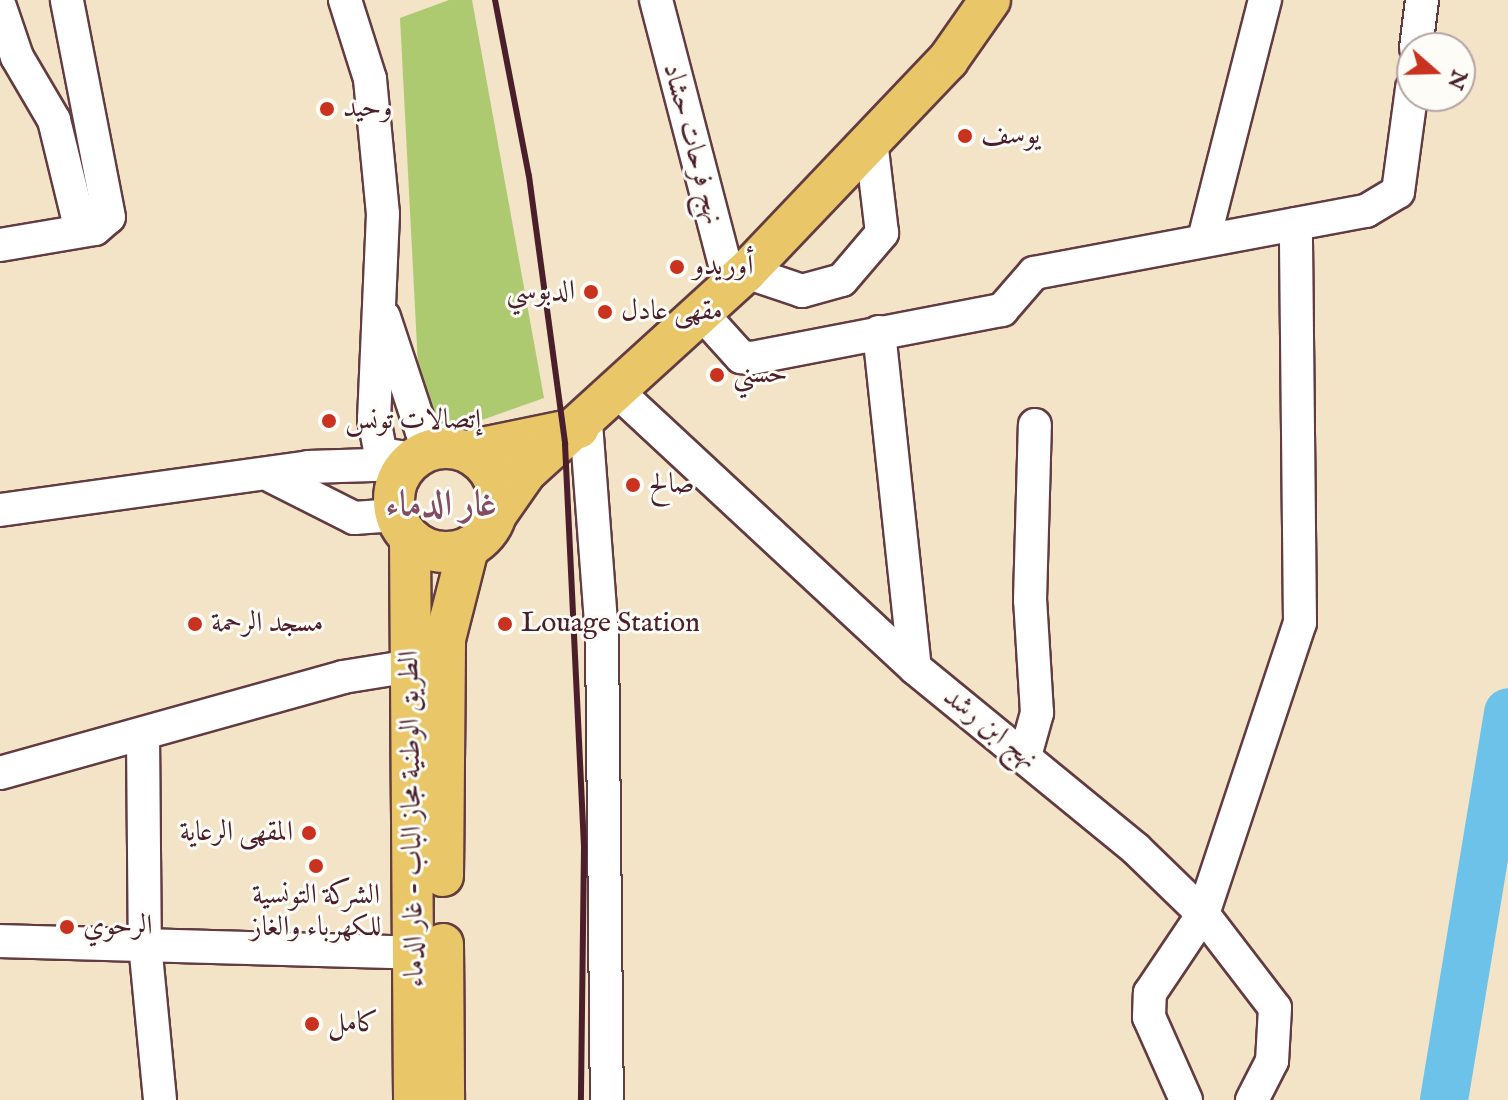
<!DOCTYPE html>
<meta charset="utf-8">
<style>
body{margin:0}
#map{position:relative;width:1508px;height:1100px;overflow:hidden;background:#f3e3c7;font-family:"IM FELL English",Amiri,serif}
div>[style]{position:absolute}
.green>*{inset:0;background:#adca71}
.river>*{height:48px;margin:-24px;padding:0 24px;transform-origin:24px;border-radius:24px;background:#6dc2ea}
.roads{filter:drop-shadow(2px 0 #633c42) drop-shadow(-2px 0 #633c42) drop-shadow(0 2px #633c42) drop-shadow(0 -2px #633c42)}
.minor>*{height:32px;margin:-16px;padding:0 16px;transform-origin:16px;border-radius:16px;background:#fff}
.major>*{height:40px;margin:-20px;padding:0 20px;transform-origin:20px;border-radius:20px;background:#e9c769}
.major>.ring{margin:-20px;padding:0;box-sizing:content-box;background:none;border:40px solid #e9c769;border-radius:50%}
.rail>*{height:6px;margin:-3px;padding:0 3px;transform-origin:3px;border-radius:3px;background:#4a1f2b}
.dots>*{width:22px;height:22px;translate:-50% -50%;box-sizing:border-box;border:4px solid #fdfcf7;border-radius:50%}
span{translate:-50% -50%;white-space:nowrap;text-align:center;line-height:1.15;-webkit-text-stroke:6px #fdfcf7;paint-order:stroke}
.poi-label{font-size:28px;color:#4a1f2b}
.left{translate:0 -50%;text-align:left}
.right{translate:-100% -50%;text-align:right}
.street-label{font-size:28px;color:#4a1f2b}
.district-label{font-size:36px;color:#834e64;font-weight:700}
.north{position:absolute;left:1396px;top:32px;width:80px;height:80px;box-sizing:border-box;background:#fdfcf7;border:2px solid #b5a4a5;border-radius:50%;rotate:110deg;font-size:22px;font-weight:700;line-height:32px;text-align:center;color:#4a1f2b}
.north::after{content:'';display:block;margin:auto;width:28px;height:36px;background:#c8321e;clip-path:polygon(50% 0,100% 100%,50% 72%,0 100%)}
</style>
<div id="map">
<div class="green">
<div style="clip-path:polygon(449px 0,472px 0,544px 398px,454px 430px,420px 404px,400px 18px)"></div>
</div>
<div class="river">
<div style="left:1444px;top:1100px;width:393px;rotate:-80.6deg"></div>
</div>
<div class="roads">
<div class="minor">
<div style="left:345px;top:0;width:83px;rotate:72.4deg"></div>
<div style="left:370px;top:79px;width:136px;rotate:84.5deg"></div>
<div style="left:383px;top:214px;width:205px;rotate:92.5deg"></div>
<div style="left:374px;top:419px;width:36px;rotate:79deg"></div>
<div style="left:381px;top:454px;width:33px;rotate:9deg"></div>
<div style="left:656px;top:0;width:297px;rotate:75.4deg"></div>
<div style="left:0;top:7px;width:53px;rotate:71.2deg"></div>
<div style="left:17px;top:57px;width:73px;rotate:59.6deg"></div>
<div style="left:54px;top:120px;width:114px;rotate:76.3deg"></div>
<div style="left:1416px;top:48px;width:48px;rotate:-82.9deg"></div>
<div style="left:1204px;top:239px;width:247px;rotate:-75.7deg"></div>
<div style="left:0;top:245px;width:96px;rotate:-9.6deg"></div>
<div style="left:95px;top:229px;width:18px;rotate:-41deg"></div>
<div style="left:109px;top:217px;width:221px;rotate:-101deg"></div>
<div style="left:746px;top:272px;width:59px;rotate:18.7deg"></div>
<div style="left:802px;top:291px;width:41px;rotate:-15.4deg"></div>
<div style="left:842px;top:280px;width:62px;rotate:-49.6deg"></div>
<div style="left:882px;top:233px;width:93px;rotate:-96.8deg"></div>
<div style="left:703px;top:315px;width:57px;rotate:47.9deg"></div>
<div style="left:741px;top:357px;width:11px;rotate:5deg"></div>
<div style="left:752px;top:358px;width:255px;rotate:-10.9deg"></div>
<div style="left:1002px;top:310px;width:49px;rotate:-49.1deg"></div>
<div style="left:1034px;top:273px;width:338px;rotate:-10.6deg"></div>
<div style="left:1366px;top:211px;width:37px;rotate:-31deg"></div>
<div style="left:1398px;top:192px;width:105px;rotate:-82.3deg"></div>
<div style="left:384px;top:317px;width:121px;rotate:71.7deg"></div>
<div style="left:422px;top:432px;width:41px;rotate:24.7deg"></div>
<div style="left:879px;top:332px;width:338px;rotate:83.9deg"></div>
<div style="left:620px;top:394px;width:403px;rotate:42.9deg"></div>
<div style="left:915px;top:668px;width:286px;rotate:39.3deg"></div>
<div style="left:1136px;top:849px;width:93px;rotate:44.1deg"></div>
<div style="left:1203px;top:914px;width:118px;rotate:52.5deg"></div>
<div style="left:1275px;top:1008px;width:53px;rotate:93.2deg"></div>
<div style="left:1272px;top:1061px;width:44px;rotate:117.1deg"></div>
<div style="left:586px;top:423px;width:214px;rotate:85.7deg"></div>
<div style="left:602px;top:636px;width:464px;rotate:89.4deg"></div>
<div style="left:273px;top:477px;width:91px;rotate:26.8deg"></div>
<div style="left:354px;top:518px;width:42px;rotate:-4.1deg"></div>
<div style="left:0;top:510px;width:311px;rotate:-7.9deg"></div>
<div style="left:308px;top:467px;width:97px;rotate:-1.8deg"></div>
<div style="left:143px;top:735px;width:209px;rotate:89.5deg"></div>
<div style="left:145px;top:944px;width:157px;rotate:84.5deg"></div>
<div style="left:1025px;top:756px;width:45px;rotate:-74.4deg"></div>
<div style="left:1037px;top:713px;width:113px;rotate:-93.5deg"></div>
<div style="left:1030px;top:600px;width:175px;rotate:-88.4deg"></div>
<div style="left:0;top:773px;width:356px;rotate:-15.6deg"></div>
<div style="left:343px;top:677px;width:69px;rotate:-9.2deg"></div>
<div style="left:0;top:941px;width:437px;rotate:1.6deg"></div>
<div style="left:1186px;top:1100px;width:91px;rotate:-114deg"></div>
<div style="left:1149px;top:1017px;width:24px;rotate:-88deg"></div>
<div style="left:1150px;top:993px;width:95px;rotate:-56.1deg"></div>
<div style="left:1203px;top:914px;width:307px;rotate:-71.6deg"></div>
<div style="left:1300px;top:623px;width:399px;rotate:-90.6deg"></div>
</div>
<div class="major">
<div class="ring" style="left:394px;top:448px;width:64px;height:64px"></div>
<div style="left:467px;top:451px;width:114px;rotate:-11.6deg"></div>
<div style="left:498px;top:512px;width:49px;rotate:-55deg"></div>
<div style="left:526px;top:472px;width:297px;rotate:-42.3deg"></div>
<div style="left:746px;top:272px;width:293px;rotate:-46.4deg"></div>
<div style="left:948px;top:60px;width:73px;rotate:-55deg"></div>
<div style="left:410px;top:539px;width:561px;rotate:89.59deg"></div>
<div style="left:443px;top:876px;width:237px;rotate:-89.5deg"></div>
<div style="left:445px;top:639px;width:93px;rotate:-75.7deg"></div>
<div style="left:443px;top:944px;width:156px;rotate:89.6deg"></div>
</div>
</div>
<div class="rail">
<div style="left:495px;top:0;width:179px;rotate:79.1deg"></div>
<div style="left:529px;top:176px;width:270px;rotate:82.3deg"></div>
<div style="left:565px;top:444px;width:403px;rotate:87.3deg"></div>
<div style="left:584px;top:847px;width:253px;rotate:90.7deg"></div>
</div>
<div class="dots">
<div style="left:327px;top:109px;background:#c8321e"></div>
<div style="left:965px;top:136px;background:#c8321e"></div>
<div style="left:677px;top:267px;background:#c8321e"></div>
<div style="left:591px;top:292px;background:#c8321e"></div>
<div style="left:605px;top:312px;background:#c8321e"></div>
<div style="left:717px;top:375px;background:#c8321e"></div>
<div style="left:329px;top:421px;background:#c8321e"></div>
<div style="left:633px;top:485px;background:#c8321e"></div>
<div style="left:195px;top:624px;background:#c8321e"></div>
<div style="left:505px;top:624px;background:#c8321e"></div>
<div style="left:309px;top:833px;background:#c8321e"></div>
<div style="left:316px;top:866px;background:#c8321e"></div>
<div style="left:67px;top:927px;background:#c8321e"></div>
<div style="left:312px;top:1024px;background:#c8321e"></div>
</div>
<div class="poi-label">
<span class="left" style="left:343px;top:109px">وحيد</span>
<span class="left" style="left:981px;top:136px">يوسف</span>
<span class="left" style="left:693px;top:267px">أوريدو</span>
<span class="right" style="left:575px;top:292px">الدبوسي</span>
<span class="left" style="left:621px;top:312px">مقهى عادل</span>
<span class="left" style="left:733px;top:375px">حسني</span>
<span class="left" style="left:345px;top:421px">إتصالات تونس</span>
<span class="left" style="left:649px;top:485px">صالح</span>
<span class="left" style="left:211px;top:624px">مسجد الرحمة</span>
<span class="left" style="left:521px;top:624px">Louage Station</span>
<span class="right" style="left:293px;top:833px">المقهى الرعاية</span>
<span style="left:316px;top:912px">الشركة التونسية<br>للكهرباء والغاز</span>
<span class="left" style="left:83px;top:927px">الرحوي</span>
<span class="left" style="left:328px;top:1024px">كامل</span>
</div>
<div class="street-label">
<span style="left:692px;top:144px;rotate:75deg">نهج فرحات حشاد</span>
<span style="left:990px;top:729px;rotate:39deg">نهج ابن رشد</span>
<span style="left:413px;top:819px;rotate:-91deg">الطريق الوطنية مجاز الباب - غار الدماء</span>
</div>
<div class="district-label">
<span style="left:441px;top:506px">غار الدماء</span>
</div>
<div class="north">N</div>
</div>
